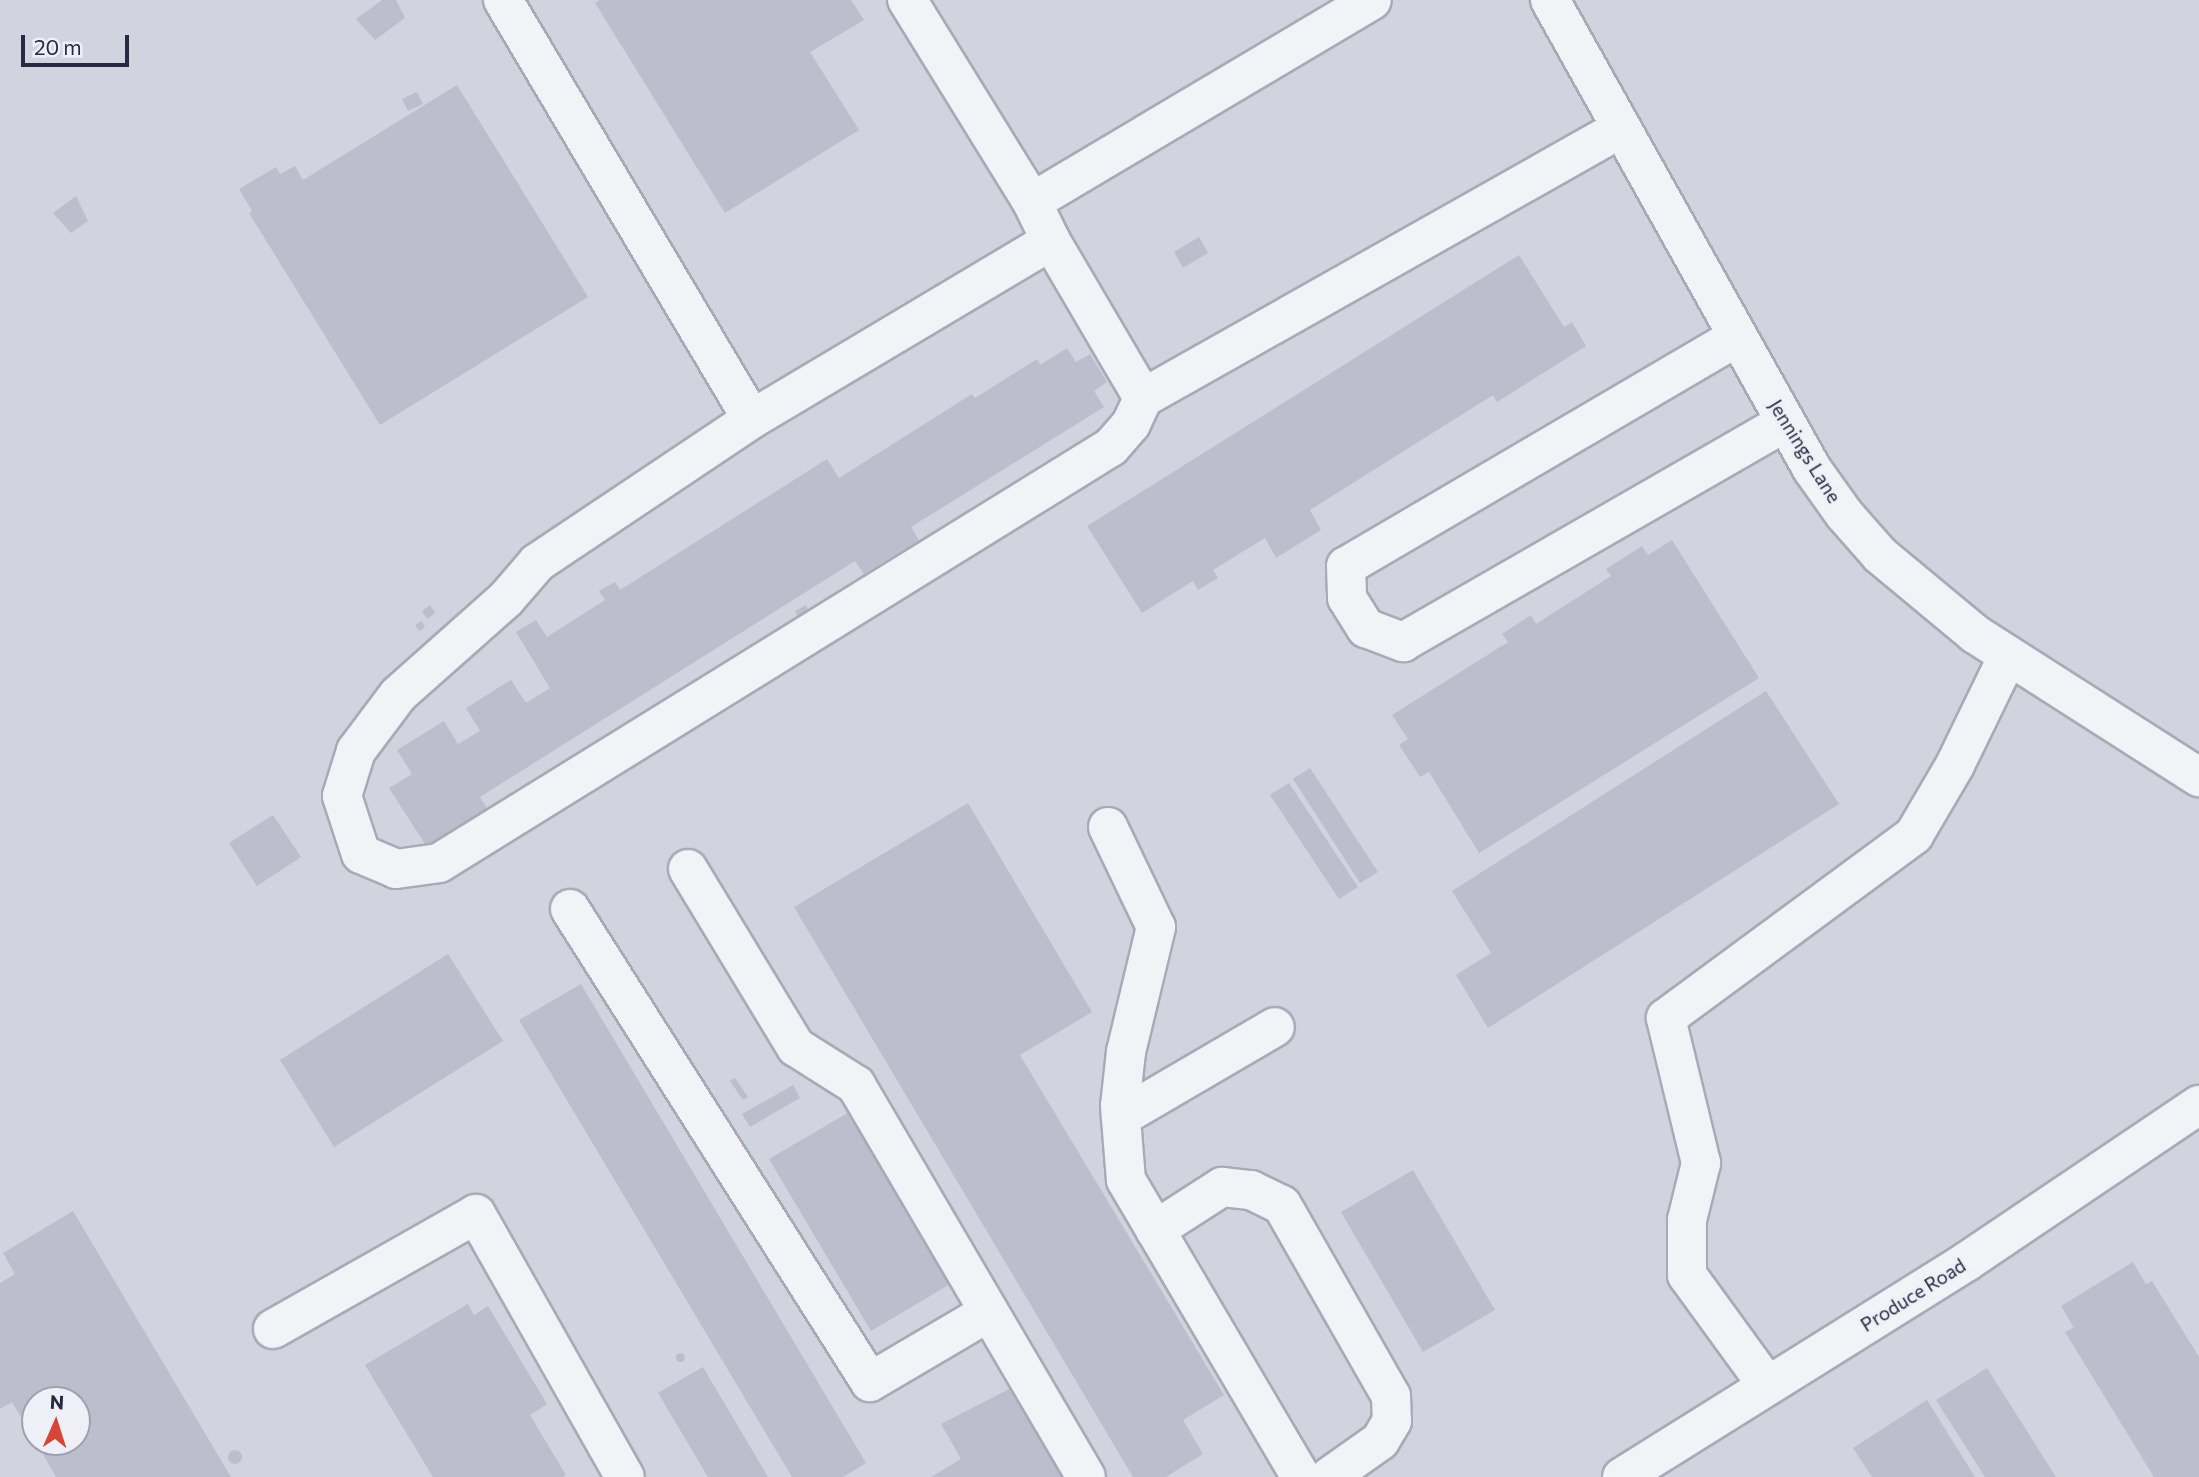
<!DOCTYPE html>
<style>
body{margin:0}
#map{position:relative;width:2199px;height:1477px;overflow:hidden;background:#dfe1e9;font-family:Commissioner,sans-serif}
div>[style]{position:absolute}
.built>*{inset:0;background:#d1d3df}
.building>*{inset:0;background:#bcbecd}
.round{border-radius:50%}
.roads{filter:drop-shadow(2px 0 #a8aab7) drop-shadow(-2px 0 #a8aab7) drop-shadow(0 2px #a8aab7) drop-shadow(0 -2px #a8aab7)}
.minor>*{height:38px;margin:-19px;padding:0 19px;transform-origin:19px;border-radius:19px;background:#f2f3f7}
span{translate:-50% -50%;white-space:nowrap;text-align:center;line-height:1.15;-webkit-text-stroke:5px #eff0f7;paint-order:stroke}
.street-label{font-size:19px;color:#272a42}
.north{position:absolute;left:21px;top:1386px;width:70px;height:70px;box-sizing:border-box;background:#eff0f7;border:2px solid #9fa1af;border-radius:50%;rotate:3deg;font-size:19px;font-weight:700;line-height:28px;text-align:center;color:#272a42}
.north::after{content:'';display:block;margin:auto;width:24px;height:32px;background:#d8463a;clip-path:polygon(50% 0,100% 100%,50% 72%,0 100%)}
.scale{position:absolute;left:21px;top:35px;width:108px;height:32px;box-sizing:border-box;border:4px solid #272a42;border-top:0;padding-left:9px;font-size:21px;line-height:24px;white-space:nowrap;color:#272a42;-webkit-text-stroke:5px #eff0f7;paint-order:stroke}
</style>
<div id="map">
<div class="built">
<div style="clip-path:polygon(evenodd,0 0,2199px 0,2199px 1477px,0 1477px,0 0,35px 1400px,77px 1400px,77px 1442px,35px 1442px,35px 1400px)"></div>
</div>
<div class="building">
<div style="clip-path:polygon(382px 0,396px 0,405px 18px,375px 40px,356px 19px)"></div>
<div style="clip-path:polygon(600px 0,851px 0,864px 20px,810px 52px,859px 130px,725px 213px,595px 3px)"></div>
<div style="clip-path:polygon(457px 85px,588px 297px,380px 425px,249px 213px,252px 211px,239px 189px,276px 167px,280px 174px,295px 166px,303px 180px)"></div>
<div style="clip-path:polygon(417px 92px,423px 104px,408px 111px,402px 99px)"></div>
<div style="clip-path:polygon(76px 196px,88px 221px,71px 233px,53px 213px)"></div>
<div style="clip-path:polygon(1199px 237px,1208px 253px,1183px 268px,1174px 252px)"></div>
<div style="clip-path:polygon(1519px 255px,1564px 327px,1572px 322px,1586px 346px,1497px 402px,1493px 395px,1310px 510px,1321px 530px,1276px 558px,1265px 538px,1213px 570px,1218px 578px,1198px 590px,1193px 581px,1142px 613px,1087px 526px)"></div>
<div style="clip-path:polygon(1067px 348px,1076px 362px,1090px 354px,1107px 382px,1094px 391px,1104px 407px,911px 527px,919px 540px,864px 574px,855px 561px,480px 797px,494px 820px,434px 858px,389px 788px,412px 774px,397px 750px,444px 721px,458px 744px,480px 731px,466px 708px,511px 680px,526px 703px,550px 688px,516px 632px,536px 620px,547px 637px,605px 600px,599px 591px,615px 582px,620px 590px,827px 459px,839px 478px,972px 394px,975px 398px,1037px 359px,1040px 365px)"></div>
<div style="clip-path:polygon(1672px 540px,1759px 678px,1479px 853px,1429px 772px,1420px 777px,1399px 745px,1408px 739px,1392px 715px,1508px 642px,1502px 634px,1531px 615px,1536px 624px,1611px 576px,1606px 569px,1642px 546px,1648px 555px)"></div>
<div style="clip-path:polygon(430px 605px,435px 613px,427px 619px,422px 611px)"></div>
<div style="clip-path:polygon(806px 605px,810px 614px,799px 620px,795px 611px)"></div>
<div style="clip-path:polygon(422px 621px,425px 628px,419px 631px,415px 625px)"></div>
<div style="clip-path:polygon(1766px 691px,1839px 804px,1488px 1028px,1456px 975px,1491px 953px,1452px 891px)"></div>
<div style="clip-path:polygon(1310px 768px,1378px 872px,1360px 883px,1293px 779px)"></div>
<div style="clip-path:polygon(1289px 783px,1358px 887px,1339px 899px,1270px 795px)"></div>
<div style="clip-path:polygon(968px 803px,1092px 1012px,1020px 1055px,1224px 1395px,1183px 1420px,1203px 1454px,1166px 1477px,1133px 1477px,794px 907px)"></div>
<div style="clip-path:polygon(273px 815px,301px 857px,257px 886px,229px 843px)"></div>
<div style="clip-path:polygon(448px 954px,503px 1041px,334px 1147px,280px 1060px)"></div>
<div style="clip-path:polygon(581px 984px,866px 1463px,843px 1477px,792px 1477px,519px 1020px)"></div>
<div style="clip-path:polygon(735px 1078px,748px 1097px,743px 1100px,730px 1081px)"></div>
<div style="clip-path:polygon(793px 1085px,800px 1098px,750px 1127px,742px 1114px)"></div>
<div style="clip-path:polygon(856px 1108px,957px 1280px,871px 1331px,769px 1159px)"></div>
<div style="clip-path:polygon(1413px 1170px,1495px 1310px,1423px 1352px,1341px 1212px)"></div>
<div style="clip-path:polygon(73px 1211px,231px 1477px,56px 1477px,36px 1442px,77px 1442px,77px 1400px,35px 1400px,35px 1441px,12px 1402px,0 1409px,0 1283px,15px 1274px,3px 1253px)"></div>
<div style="clip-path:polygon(2133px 1262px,2146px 1284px,2152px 1281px,2199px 1357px,2199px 1477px,2154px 1477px,2065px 1332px,2074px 1328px,2061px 1306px)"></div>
<div style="clip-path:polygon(468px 1304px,474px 1315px,488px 1306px,547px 1404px,530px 1415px,566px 1475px,563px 1477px,433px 1477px,365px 1365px)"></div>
<div class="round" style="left:675.5px;top:1352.5px;width:9px;height:9px"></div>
<div style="clip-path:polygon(703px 1367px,768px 1477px,708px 1477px,658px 1393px)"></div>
<div style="clip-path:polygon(1987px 1368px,2056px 1477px,1985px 1477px,1936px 1400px)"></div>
<div style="clip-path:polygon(1011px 1388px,1064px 1477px,931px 1477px,961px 1459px,941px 1424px)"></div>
<div style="clip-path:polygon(1927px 1400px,1975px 1477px,1872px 1477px,1853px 1448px)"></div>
<div class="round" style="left:228px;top:1450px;width:14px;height:14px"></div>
</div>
<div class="roads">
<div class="minor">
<div style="left:503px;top:0;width:487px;rotate:59.3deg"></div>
<div style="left:752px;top:419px;width:348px;rotate:-30.8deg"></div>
<div style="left:1051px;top:241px;width:43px;rotate:-116deg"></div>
<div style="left:1032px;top:202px;width:238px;rotate:-121.7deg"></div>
<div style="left:1550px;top:0;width:537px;rotate:60.81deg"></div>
<div style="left:1812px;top:469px;width:55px;rotate:54.6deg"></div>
<div style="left:1844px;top:514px;width:55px;rotate:48.7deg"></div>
<div style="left:1880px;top:555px;width:124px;rotate:39.7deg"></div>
<div style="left:1975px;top:634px;width:266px;rotate:32.6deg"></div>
<div style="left:1032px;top:202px;width:395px;rotate:-30.7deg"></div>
<div style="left:1051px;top:241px;width:182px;rotate:59.6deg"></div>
<div style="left:1143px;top:398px;width:548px;rotate:-29.42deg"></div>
<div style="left:1737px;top:337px;width:453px;rotate:149.6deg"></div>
<div style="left:1346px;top:566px;width:32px;rotate:88deg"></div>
<div style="left:1347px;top:598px;width:36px;rotate:58deg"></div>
<div style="left:1366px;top:628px;width:40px;rotate:21deg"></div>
<div style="left:1403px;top:642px;width:441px;rotate:-29.9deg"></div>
<div style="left:752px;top:419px;width:259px;rotate:146.2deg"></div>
<div style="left:537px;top:563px;width:48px;rotate:130.7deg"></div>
<div style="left:506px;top:599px;width:144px;rotate:138.4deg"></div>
<div style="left:398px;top:695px;width:70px;rotate:126.9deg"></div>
<div style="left:356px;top:751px;width:47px;rotate:107.3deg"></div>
<div style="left:342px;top:796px;width:61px;rotate:71.9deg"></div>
<div style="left:361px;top:854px;width:38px;rotate:23deg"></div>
<div style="left:396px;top:869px;width:43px;rotate:-7.9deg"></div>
<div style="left:439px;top:863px;width:790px;rotate:-31.76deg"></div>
<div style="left:1111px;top:447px;width:30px;rotate:-49deg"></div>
<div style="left:1131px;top:424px;width:29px;rotate:-65deg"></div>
<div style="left:1108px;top:827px;width:111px;rotate:64.4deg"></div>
<div style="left:1156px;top:927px;width:129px;rotate:103.5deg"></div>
<div style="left:1126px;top:1052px;width:54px;rotate:96.3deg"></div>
<div style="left:1120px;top:1106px;width:74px;rotate:85.4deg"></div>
<div style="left:1126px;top:1180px;width:345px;rotate:59.5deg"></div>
<div style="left:688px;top:869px;width:208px;rotate:58.8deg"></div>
<div style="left:796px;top:1047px;width:71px;rotate:32.3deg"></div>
<div style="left:856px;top:1085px;width:454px;rotate:59.6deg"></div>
<div style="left:570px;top:909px;width:560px;rotate:57.62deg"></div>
<div style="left:870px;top:1382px;width:138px;rotate:-30.5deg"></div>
<div style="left:1121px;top:1117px;width:178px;rotate:-30.3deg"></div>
<div style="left:1155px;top:1230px;width:80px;rotate:-32.7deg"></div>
<div style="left:1222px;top:1187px;width:29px;rotate:6deg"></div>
<div style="left:1251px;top:1190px;width:34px;rotate:26deg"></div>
<div style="left:1282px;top:1205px;width:220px;rotate:60.3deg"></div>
<div style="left:1391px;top:1396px;width:25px;rotate:88deg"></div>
<div style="left:1392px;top:1421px;width:23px;rotate:121deg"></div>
<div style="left:1380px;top:1441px;width:62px;rotate:144.8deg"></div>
<div style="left:273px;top:1329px;width:233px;rotate:-29.5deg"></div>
<div style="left:476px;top:1214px;width:302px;rotate:60.5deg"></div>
<div style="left:1767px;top:1385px;width:136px;rotate:-126deg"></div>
<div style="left:1687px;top:1275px;width:55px;rotate:-90deg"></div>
<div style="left:1687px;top:1220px;width:59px;rotate:-76.2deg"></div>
<div style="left:1701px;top:1163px;width:149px;rotate:-103.6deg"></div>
<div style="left:1666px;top:1018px;width:308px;rotate:-36.4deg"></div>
<div style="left:1914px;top:835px;width:81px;rotate:-59.6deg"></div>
<div style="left:1955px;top:765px;width:121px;rotate:-64.1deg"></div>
<div style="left:1622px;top:1477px;width:406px;rotate:-32deg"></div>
<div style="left:1966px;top:1262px;width:281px;rotate:-34deg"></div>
</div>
</div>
<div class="street-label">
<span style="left:1805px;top:451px;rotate:58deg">Jennings Lane</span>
<span style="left:1913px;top:1295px;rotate:-32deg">Produce Road</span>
</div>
<div class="north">N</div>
<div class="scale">20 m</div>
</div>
